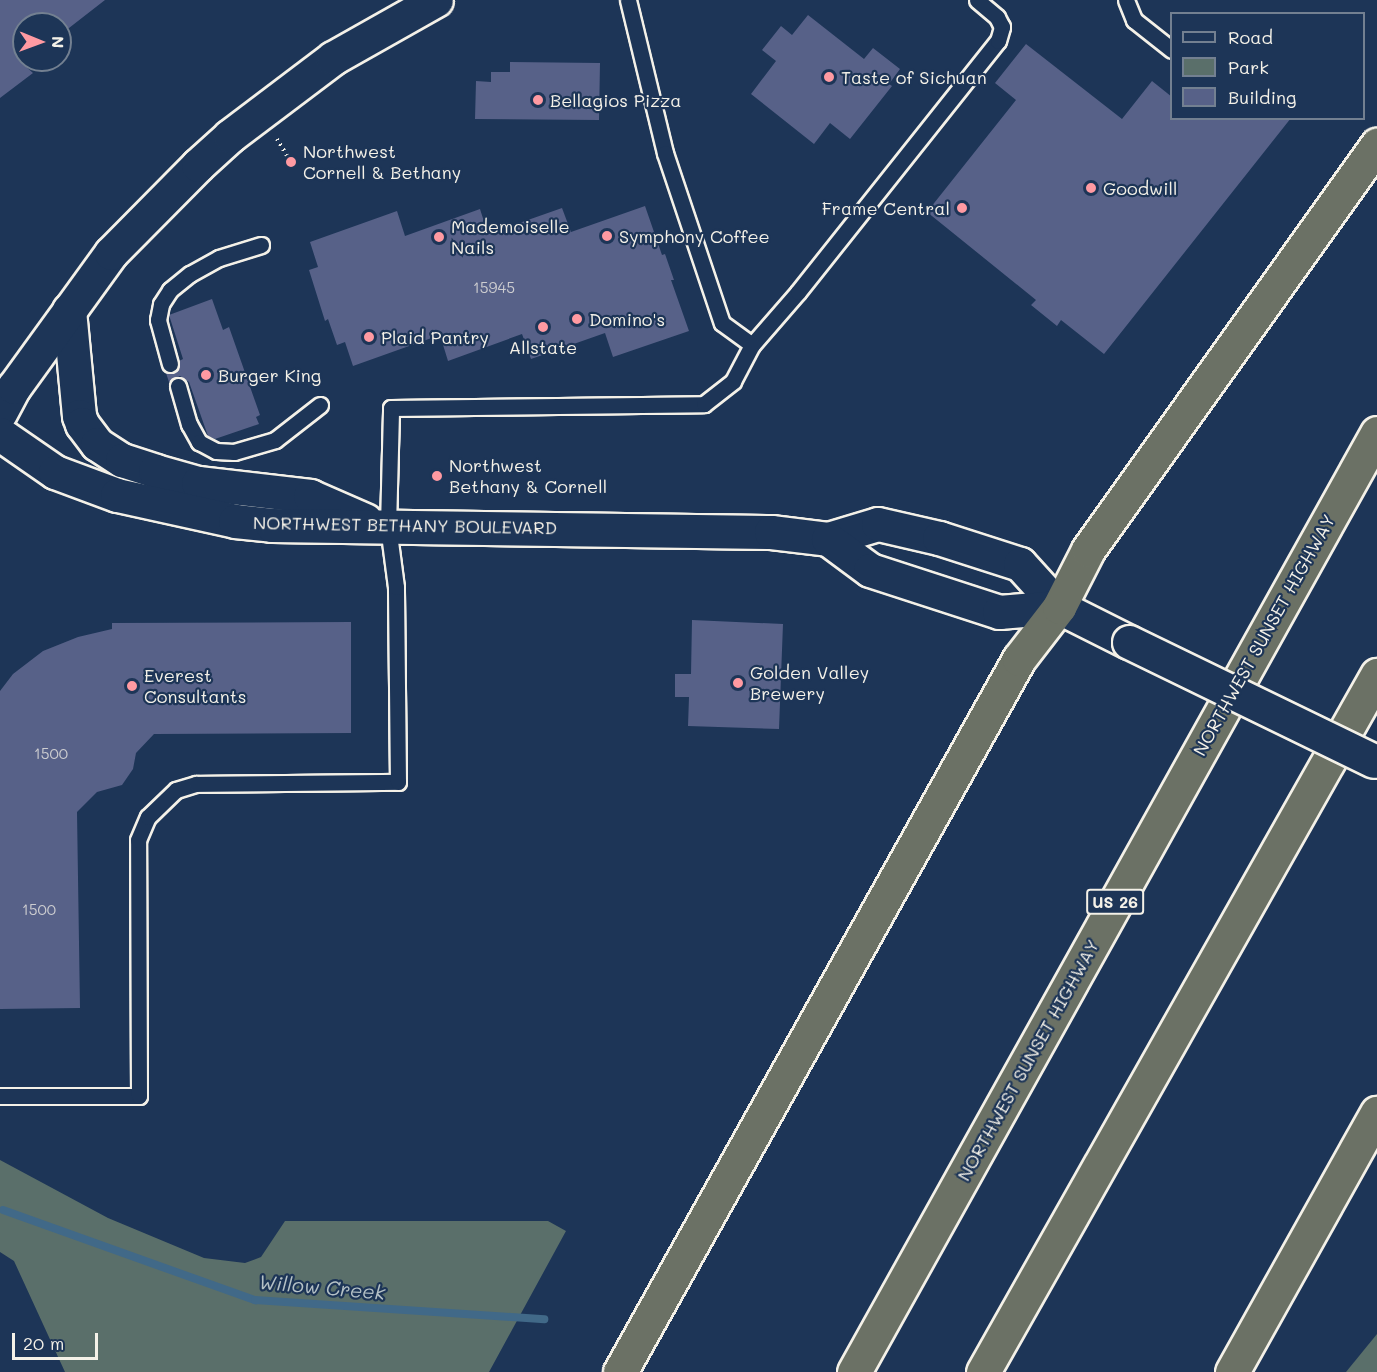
<!DOCTYPE html>
<style>
body{margin:0}
#map{position:relative;width:1377px;height:1372px;overflow:hidden;background:#1d3557;font-family:Mali,sans-serif}
div>[style]{position:absolute}
.green>*{inset:0;background:#5a6f6a}
.stream>*{height:8px;margin:-4px;padding:0 4px;transform-origin:4px;border-radius:4px;background:#416988}
.building>*{inset:0;background:#576188}
.path>*{height:4px;margin-top:-2px;transform-origin:0;background:repeating-linear-gradient(90deg,#f4f1e8 0 1.5px,transparent 0 6px)}
.roads{filter:drop-shadow(2px 0 #f4f1e8) drop-shadow(-2px 0 #f4f1e8) drop-shadow(0 2px #f4f1e8) drop-shadow(0 -2px #f4f1e8)}
.lane>*{height:15px;margin:-7.5px;padding:0 7.5px;transform-origin:7.5px;border-radius:7.5px;background:#1d3557}
.secondary>*{height:33px;margin:-16.5px;padding:0 16.5px;transform-origin:16.5px;border-radius:16.5px;background:#1d3557}
.highway>*{height:33px;margin:-16.5px;padding:0 16.5px;transform-origin:16.5px;border-radius:16.5px;background:#6b7165}
.bridges{filter:drop-shadow(2px 0 #f4f1e8) drop-shadow(-2px 0 #f4f1e8) drop-shadow(0 2px #f4f1e8) drop-shadow(0 -2px #f4f1e8)}
.secondary-bridge>*{height:33px;margin:-16.5px;padding:0 16.5px;transform-origin:16.5px;border-radius:16.5px;background:#1d3557}
.dots>*{width:16px;height:16px;translate:-50% -50%;box-sizing:border-box;border:3px solid #1d3557;border-radius:50%}
span{translate:-50% -50%;white-space:nowrap;text-align:center;line-height:1.15;-webkit-text-stroke:4.5px #1d3557;paint-order:stroke}
.number-label{font-size:15px;color:#cdcdd0}
.number-label span{-webkit-text-stroke-width:0}
.shield-label span{padding:2px 4px;background:#1d3557;border:2px solid;border-radius:4px;-webkit-text-stroke-width:0}
.shield-label{font-size:16px;color:#f4f1e8;font-weight:700}
.poi-label{font-size:18px;color:#f4f1e8}
.left{translate:0 -50%;text-align:left}
.right{translate:-100% -50%;text-align:right}
.street-label{font-size:18px;color:#f4f1e8}
.water-label{font-size:20px;color:#b5c1c6;font-style:italic}
.legend{position:absolute;left:1170px;top:12px;width:195px;height:108px;box-sizing:border-box;background:#1d3557;border:2px solid #738091;margin:0;padding:8px 10px;list-style:none;font-size:18px;color:#f4f1e8}
.legend li{display:flex;align-items:center;gap:12px;height:30px}
.legend b{width:30px;border:2px solid #738091}
.north{position:absolute;left:12px;top:12px;width:60px;height:60px;box-sizing:border-box;background:#1d3557;border:2px solid #738091;border-radius:50%;rotate:91deg;font-size:16px;font-weight:700;line-height:24px;text-align:center;color:#f4f1e8}
.north::after{content:'';display:block;margin:auto;width:21px;height:27px;background:#ff9aa2;clip-path:polygon(50% 0,100% 100%,50% 72%,0 100%)}
.scale{position:absolute;left:12px;top:1333px;width:86px;height:27px;box-sizing:border-box;border:3px solid #f4f1e8;border-top:0;padding-left:8px;font-size:18px;line-height:21px;white-space:nowrap;color:#f4f1e8;-webkit-text-stroke:4px #1d3557;paint-order:stroke}
</style>
<div id="map">
<div class="green">
<div style="clip-path:polygon(0 1160px,108px 1218px,204px 1258px,245px 1263px,261px 1257px,285px 1221px,548px 1221px,566px 1231px,489px 1372px,65px 1372px,14px 1261px,0 1252px)"></div>
<div style="clip-path:polygon(1377px 1334px,1377px 1372px,1346px 1372px)"></div>
</div>
<div class="stream">
<div style="left:3px;top:1210px;width:268px;rotate:19.7deg"></div>
<div style="left:255px;top:1300px;width:290px;rotate:3.8deg"></div>
</div>
<div class="building">
<div style="clip-path:polygon(0 0,105px 0,60px 35px,60px 24px,24px 24px,24px 60px,28px 60px,23px 64px,33px 73px,0 98px)"></div>
<div style="clip-path:polygon(808px 15px,864px 59px,873px 48px,900px 69px,889px 84px,892px 86px,850px 139px,830px 123px,814px 144px,751px 94px,776px 61px,762px 50px,781px 26px,792px 35px)"></div>
<div style="clip-path:polygon(1026px 44px,1122px 119px,1152px 81px,1172px 97px,1172px 118px,1291px 118px,1104px 354px,1061px 320px,1057px 326px,1031px 305px,1036px 300px,927px 212px,1016px 100px,995px 83px)"></div>
<div style="clip-path:polygon(510px 62px,600px 63px,599px 120px,475px 119px,476px 81px,491px 82px,491px 72px,510px 72px)"></div>
<div style="clip-path:polygon(645px 206px,662px 255px,665px 254px,674px 280px,671px 280px,689px 331px,613px 357px,605px 333px,531px 359px,522px 334px,448px 361px,440px 335px,353px 366px,345px 342px,337px 345px,328px 319px,325px 321px,309px 270px,318px 267px,310px 242px,397px 211px,405px 236px,480px 209px,488px 234px,562px 208px,571px 232px)"></div>
<div style="clip-path:polygon(212px 299px,223px 330px,229px 327px,260px 415px,256px 417px,259px 424px,215px 439px,208px 436px,189px 382px,180px 376px,169px 382px,166px 373px,176px 371px,179px 361px,183px 359px,169px 315px)"></div>
<div style="clip-path:polygon(692px 620px,783px 624px,779px 729px,688px 726px,689px 697px,675px 697px,675px 674px,691px 674px)"></div>
<div style="clip-path:polygon(351px 622px,351px 733px,154px 734px,136px 753px,133px 769px,122px 785px,97px 792px,77px 812px,80px 1008px,0 1009px,0 691px,13px 674px,43px 651px,78px 637px,112px 629px,112px 623px)"></div>
</div>
<div class="path">
<div style="left:277px;top:139px;width:27px;rotate:59deg"></div>
</div>
<div class="roads">
<div class="lane">
<div style="left:628px;top:0;width:157px;rotate:76.4deg"></div>
<div style="left:665px;top:153px;width:179px;rotate:71.5deg"></div>
<div style="left:722px;top:323px;width:37px;rotate:36deg"></div>
<div style="left:752px;top:345px;width:70px;rotate:-49deg"></div>
<div style="left:798px;top:292px;width:321px;rotate:-51.5deg"></div>
<div style="left:998px;top:41px;width:15px;rotate:-74deg"></div>
<div style="left:1002px;top:27px;width:11px;rotate:-117deg"></div>
<div style="left:997px;top:17px;width:26px;rotate:-140deg"></div>
<div style="left:1126px;top:0;width:22px;rotate:68deg"></div>
<div style="left:1134px;top:20px;width:48px;rotate:38.3deg"></div>
<div style="left:170px;top:364px;width:46px;rotate:-105.3deg"></div>
<div style="left:158px;top:320px;width:16px;rotate:-79deg"></div>
<div style="left:161px;top:304px;width:17px;rotate:-57deg"></div>
<div style="left:170px;top:290px;width:26px;rotate:-39deg"></div>
<div style="left:190px;top:274px;width:33px;rotate:-29deg"></div>
<div style="left:219px;top:258px;width:44px;rotate:-17.2deg"></div>
<div style="left:178px;top:386px;width:40px;rotate:74deg"></div>
<div style="left:189px;top:424px;width:21px;rotate:61deg"></div>
<div style="left:199px;top:442px;width:19px;rotate:28deg"></div>
<div style="left:216px;top:451px;width:18px;rotate:3deg"></div>
<div style="left:234px;top:452px;width:43px;rotate:-16.3deg"></div>
<div style="left:275px;top:440px;width:57px;rotate:-37.9deg"></div>
<div style="left:0;top:1096px;width:139px"></div>
<div style="left:139px;top:1096px;width:256px;rotate:-90.2deg"></div>
<div style="left:138px;top:840px;width:25px;rotate:-67deg"></div>
<div style="left:148px;top:817px;width:39px;rotate:-44deg"></div>
<div style="left:176px;top:790px;width:21px;rotate:-17deg"></div>
<div style="left:196px;top:784px;width:202px;rotate:-0.6deg"></div>
<div style="left:398px;top:782px;width:195px;rotate:-90.6deg"></div>
<div style="left:396px;top:587px;width:62px;rotate:-97.5deg"></div>
<div style="left:388px;top:526px;width:118px;rotate:-88.5deg"></div>
<div style="left:391px;top:408px;width:313px;rotate:-0.7deg"></div>
<div style="left:704px;top:404px;width:37px;rotate:-38deg"></div>
<div style="left:733px;top:381px;width:41px;rotate:-62.2deg"></div>
</div>
<div class="secondary">
<div style="left:69px;top:310px;width:106px;rotate:84.6deg"></div>
<div style="left:79px;top:416px;width:9px;rotate:69deg"></div>
<div style="left:82px;top:424px;width:25px;rotate:53deg"></div>
<div style="left:97px;top:444px;width:30px;rotate:33deg"></div>
<div style="left:122px;top:460px;width:35px;rotate:18deg"></div>
<div style="left:155px;top:471px;width:45px;rotate:15.6deg"></div>
<div style="left:198px;top:483px;width:113px;rotate:6.6deg"></div>
<div style="left:310px;top:496px;width:60px;rotate:23.6deg"></div>
<div style="left:0;top:413px;width:30px;rotate:-62deg"></div>
<div style="left:14px;top:387px;width:165px;rotate:-54.1deg"></div>
<div style="left:111px;top:253px;width:124px;rotate:-45.3deg"></div>
<div style="left:198px;top:165px;width:43px;rotate:-42.2deg"></div>
<div style="left:230px;top:136px;width:129px;rotate:-37.1deg"></div>
<div style="left:333px;top:58px;width:118px;rotate:-29.4deg"></div>
<div style="left:0;top:434px;width:67px;rotate:34.6deg"></div>
<div style="left:55px;top:472px;width:66px;rotate:20.4deg"></div>
<div style="left:117px;top:495px;width:121px;rotate:12.4deg"></div>
<div style="left:235px;top:521px;width:37px;rotate:6deg"></div>
<div style="left:272px;top:525px;width:499px;rotate:0.8deg"></div>
<div style="left:771px;top:532px;width:57px;rotate:7deg"></div>
<div style="left:828px;top:539px;width:52px;rotate:-16.7deg"></div>
<div style="left:878px;top:524px;width:63px;rotate:12.9deg"></div>
<div style="left:939px;top:538px;width:85px;rotate:17.8deg"></div>
<div style="left:1020px;top:564px;width:58px;rotate:47.8deg"></div>
<div style="left:1059px;top:607px;width:78px;rotate:26.6deg"></div>
<div style="left:828px;top:539px;width:52px;rotate:36.4deg"></div>
<div style="left:870px;top:570px;width:136px;rotate:18deg"></div>
<div style="left:999px;top:612px;width:60px;rotate:-4.8deg"></div>
</div>
<div class="highway">
<div style="left:620px;top:1372px;width:817px;rotate:-60.77deg"></div>
<div style="left:1019px;top:659px;width:66px;rotate:-52.4deg"></div>
<div style="left:1059px;top:607px;width:64px;rotate:-63deg"></div>
<div style="left:1088px;top:550px;width:498px;rotate:-54.5deg"></div>
<div style="left:854px;top:1372px;width:1075px;rotate:-60.88deg"></div>
<div style="left:983px;top:1372px;width:801px;rotate:-60.52deg"></div>
<div style="left:1232px;top:1372px;width:297px;rotate:-60.8deg"></div>
</div>
</div>
<div class="bridges">
<div class="secondary-bridge">
<div style="left:1129px;top:642px;width:272px;rotate:25.9deg"></div>
</div>
</div>
<div class="dots">
<div style="left:829px;top:77px;background:#ff9aa2"></div>
<div style="left:538px;top:100px;background:#ff9aa2"></div>
<div style="left:291px;top:162px;background:#ff9aa2"></div>
<div style="left:1091px;top:188px;background:#ff9aa2"></div>
<div style="left:962px;top:208px;background:#ff9aa2"></div>
<div style="left:607px;top:236px;background:#ff9aa2"></div>
<div style="left:439px;top:237px;background:#ff9aa2"></div>
<div style="left:577px;top:319px;background:#ff9aa2"></div>
<div style="left:543px;top:327px;background:#ff9aa2"></div>
<div style="left:369px;top:337px;background:#ff9aa2"></div>
<div style="left:206px;top:375px;background:#ff9aa2"></div>
<div style="left:437px;top:476px;background:#ff9aa2"></div>
<div style="left:738px;top:683px;background:#ff9aa2"></div>
<div style="left:132px;top:686px;background:#ff9aa2"></div>
</div>
<div class="number-label">
<span style="left:494px;top:288px">15945</span>
<span style="left:51px;top:754px">1500</span>
<span style="left:39px;top:910px">1500</span>
</div>
<div class="shield-label">
<span style="left:1115px;top:902px">US 26</span>
</div>
<div class="poi-label">
<span class="left" style="left:841px;top:77px">Taste of Sichuan</span>
<span class="left" style="left:550px;top:100px">Bellagios Pizza</span>
<span class="left" style="left:303px;top:162px">Northwest<br>Cornell &amp; Bethany</span>
<span class="left" style="left:1103px;top:188px">Goodwill</span>
<span class="right" style="left:950px;top:208px">Frame Central</span>
<span class="left" style="left:451px;top:237px">Mademoiselle<br>Nails</span>
<span class="left" style="left:619px;top:236px">Symphony Coffee</span>
<span class="left" style="left:589px;top:319px">Domino's</span>
<span class="left" style="left:381px;top:337px">Plaid Pantry</span>
<span style="left:543px;top:347px">Allstate</span>
<span class="left" style="left:218px;top:375px">Burger King</span>
<span class="left" style="left:449px;top:476px">Northwest<br>Bethany &amp; Cornell</span>
<span class="left" style="left:750px;top:683px">Golden Valley<br>Brewery</span>
<span class="left" style="left:144px;top:686px">Everest<br>Consultants</span>
</div>
<div class="street-label">
<span style="left:405px;top:525px;rotate:1deg">NORTHWEST BETHANY BOULEVARD</span>
<span style="left:1264px;top:635px;rotate:-61deg">NORTHWEST SUNSET HIGHWAY</span>
<span style="left:1028px;top:1060px;rotate:-61deg">NORTHWEST SUNSET HIGHWAY</span>
</div>
<div class="water-label">
<span style="left:322px;top:1287px;rotate:5deg">Willow Creek</span>
</div>
<ul class="legend">
<li><b style="height:8px;background:#1d3557"></b>Road</li>
<li><b style="height:16px;background:#5a6f6a"></b>Park</li>
<li><b style="height:16px;background:#576188"></b>Building</li>
</ul>
<div class="north">N</div>
<div class="scale">20 m</div>
</div>
